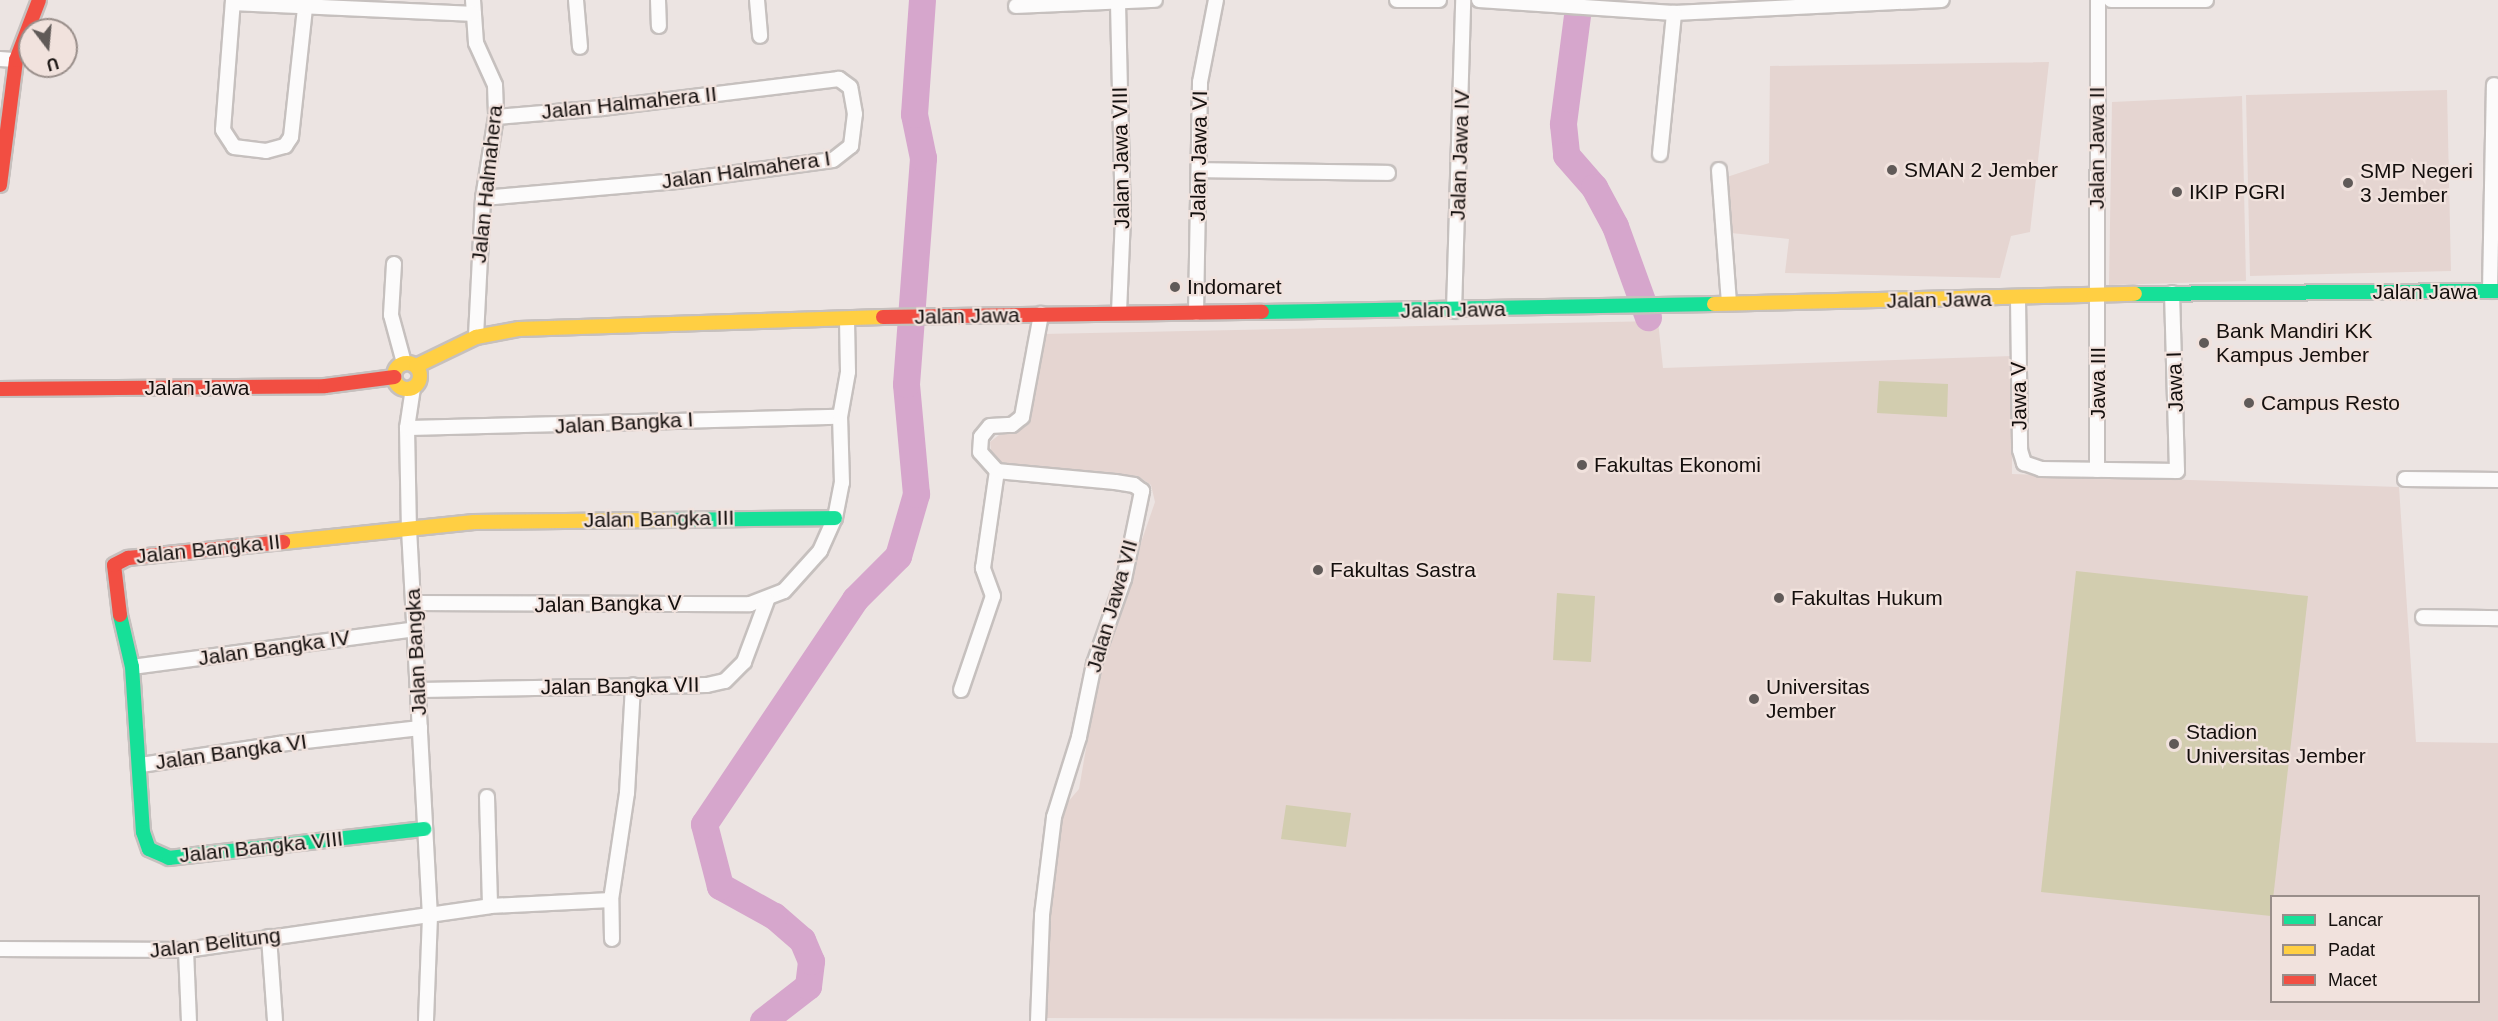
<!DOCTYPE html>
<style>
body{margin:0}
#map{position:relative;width:2498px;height:1021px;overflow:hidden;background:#ece4e2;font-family:Arial,sans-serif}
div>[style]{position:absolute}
.built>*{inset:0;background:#e5d5d1}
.green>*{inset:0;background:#d2cdaf}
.river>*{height:27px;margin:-13.5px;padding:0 13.5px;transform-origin:13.5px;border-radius:13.5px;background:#d6a6cc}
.roads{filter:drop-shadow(2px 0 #c6c0be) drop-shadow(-2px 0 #c6c0be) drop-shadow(0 2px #c6c0be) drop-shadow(0 -2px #c6c0be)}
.street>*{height:14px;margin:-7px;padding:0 7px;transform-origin:7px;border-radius:7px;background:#fcfbfb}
.fast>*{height:14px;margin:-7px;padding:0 7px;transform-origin:7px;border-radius:7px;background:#16e098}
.slow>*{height:14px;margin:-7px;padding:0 7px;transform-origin:7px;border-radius:7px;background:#ffcf43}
.slow>.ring{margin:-7px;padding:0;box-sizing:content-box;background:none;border:14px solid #ffcf43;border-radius:50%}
.jam>*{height:14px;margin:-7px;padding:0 7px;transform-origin:7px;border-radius:7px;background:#f24e42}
.dots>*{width:16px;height:16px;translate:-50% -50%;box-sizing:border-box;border:3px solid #f1e2dd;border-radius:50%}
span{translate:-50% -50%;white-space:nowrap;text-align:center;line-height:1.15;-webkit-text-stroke:4.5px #f1e2dd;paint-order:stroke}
.street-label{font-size:21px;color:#140f0d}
.poi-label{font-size:21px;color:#140f0d}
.left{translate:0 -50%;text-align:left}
.legend{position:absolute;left:2270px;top:895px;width:210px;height:108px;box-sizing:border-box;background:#f1e2dd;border:2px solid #998e8a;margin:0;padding:8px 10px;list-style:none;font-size:18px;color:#140f0d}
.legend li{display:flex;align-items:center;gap:12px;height:30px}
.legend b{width:30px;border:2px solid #998e8a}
.north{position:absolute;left:18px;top:18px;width:60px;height:60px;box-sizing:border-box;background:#f1e2dd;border:2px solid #998e8a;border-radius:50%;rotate:164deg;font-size:16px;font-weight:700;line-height:24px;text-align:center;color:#140f0d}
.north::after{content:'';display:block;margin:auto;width:21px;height:27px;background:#605a58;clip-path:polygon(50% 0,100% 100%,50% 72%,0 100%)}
</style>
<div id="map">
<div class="built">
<div style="clip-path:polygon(2049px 62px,2030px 232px,2011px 236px,2000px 278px,1785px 273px,1789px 239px,1731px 233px,1727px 177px,1769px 163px,1770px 66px)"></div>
<div style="clip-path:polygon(2447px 90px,2451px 271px,2250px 276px,2246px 95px)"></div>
<div style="clip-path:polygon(2242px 96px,2246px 281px,2109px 285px,2112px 102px)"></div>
<div style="clip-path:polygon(evenodd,1658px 321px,1663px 368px,2012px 356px,2012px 474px,2399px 487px,2416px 742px,2498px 743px,2498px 1021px,1039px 1018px,1061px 810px,1079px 789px,1102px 656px,1155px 502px,1151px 485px,1138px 476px,1006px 465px,992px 459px,990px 442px,999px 435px,1016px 432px,1031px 416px,1043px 334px,1658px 321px,2272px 896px,2478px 896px,2478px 1002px,2272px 1002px,2272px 896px)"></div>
</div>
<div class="green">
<div style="clip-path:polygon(1879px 381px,1948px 384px,1947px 417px,1877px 413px)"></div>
<div style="clip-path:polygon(2076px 571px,2308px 596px,2271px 916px,2041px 892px)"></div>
<div style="clip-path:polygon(1557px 593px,1595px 596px,1591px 662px,1553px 660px)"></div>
<div style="clip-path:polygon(1286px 805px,1351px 813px,1346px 847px,1281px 839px)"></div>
</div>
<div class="river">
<div style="left:1579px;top:0;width:125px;rotate:97.4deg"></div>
<div style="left:1563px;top:124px;width:31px;rotate:84deg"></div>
<div style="left:1566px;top:155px;width:43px;rotate:48.8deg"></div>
<div style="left:1594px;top:187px;width:44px;rotate:61.7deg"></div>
<div style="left:1615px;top:226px;width:97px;rotate:70.1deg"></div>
<div style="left:763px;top:1021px;width:57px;rotate:-37.9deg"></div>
<div style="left:808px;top:986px;width:25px;rotate:-83deg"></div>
<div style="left:811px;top:961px;width:23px;rotate:-113deg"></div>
<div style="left:802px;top:940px;width:37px;rotate:-139deg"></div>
<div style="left:774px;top:916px;width:62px;rotate:-150.9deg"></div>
<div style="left:720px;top:886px;width:64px;rotate:-104.5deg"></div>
<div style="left:704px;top:824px;width:271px;rotate:-56.1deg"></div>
<div style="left:855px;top:599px;width:61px;rotate:-45deg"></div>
<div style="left:898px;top:556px;width:65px;rotate:-73.8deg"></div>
<div style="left:916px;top:494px;width:110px;rotate:-95.2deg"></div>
<div style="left:906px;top:384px;width:227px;rotate:-85.7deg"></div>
<div style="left:923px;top:158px;width:45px;rotate:-101.6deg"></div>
<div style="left:914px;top:114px;width:114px;rotate:-86deg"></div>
</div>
<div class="roads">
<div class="street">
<div style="left:233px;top:0;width:130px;rotate:94.4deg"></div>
<div style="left:223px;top:130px;width:20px;rotate:57deg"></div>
<div style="left:234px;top:147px;width:32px;rotate:7deg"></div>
<div style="left:266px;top:151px;width:20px;rotate:-15deg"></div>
<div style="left:285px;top:146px;width:11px;rotate:-56deg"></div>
<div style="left:291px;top:137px;width:138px;rotate:-83.8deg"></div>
<div style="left:473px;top:0;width:43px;rotate:86deg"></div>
<div style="left:476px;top:43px;width:46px;rotate:65.7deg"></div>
<div style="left:495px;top:85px;width:32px;rotate:88deg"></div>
<div style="left:496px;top:117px;width:82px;rotate:99.1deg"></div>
<div style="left:483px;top:198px;width:139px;rotate:92.9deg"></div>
<div style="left:576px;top:0;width:47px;rotate:85.1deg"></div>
<div style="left:658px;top:0;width:26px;rotate:88deg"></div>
<div style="left:757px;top:0;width:36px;rotate:85deg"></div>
<div style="left:1397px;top:0;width:42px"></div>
<div style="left:1479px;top:0;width:195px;rotate:3.8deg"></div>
<div style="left:1674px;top:13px;width:268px;rotate:-2.8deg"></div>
<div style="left:2111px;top:0;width:95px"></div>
<div style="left:233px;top:3px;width:241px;rotate:2.6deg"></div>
<div style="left:1118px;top:3px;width:214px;rotate:88.7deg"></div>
<div style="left:1123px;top:217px;width:96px;rotate:92.4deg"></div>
<div style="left:1016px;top:6px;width:139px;rotate:-2.5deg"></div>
<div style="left:0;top:59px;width:16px;rotate:4deg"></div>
<div style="left:1660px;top:154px;width:142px;rotate:-84.3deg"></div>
<div style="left:1199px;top:170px;width:189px;rotate:0.9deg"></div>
<div style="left:1719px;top:170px;width:132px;rotate:85.7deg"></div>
<div style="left:483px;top:198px;width:195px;rotate:-5deg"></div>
<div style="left:677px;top:181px;width:157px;rotate:-7.7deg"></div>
<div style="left:833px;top:160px;width:23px;rotate:-38deg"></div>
<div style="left:851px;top:146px;width:32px;rotate:-83deg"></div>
<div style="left:855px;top:114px;width:27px;rotate:-100deg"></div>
<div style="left:850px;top:87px;width:14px;rotate:-144deg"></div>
<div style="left:839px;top:79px;width:239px;rotate:173deg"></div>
<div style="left:602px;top:108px;width:106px;rotate:175.1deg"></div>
<div style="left:394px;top:264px;width:51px;rotate:93.4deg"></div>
<div style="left:391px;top:315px;width:50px;rotate:74.8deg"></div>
<div style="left:2490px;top:291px;width:206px;rotate:-88.9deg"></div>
<div style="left:2018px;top:299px;width:151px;rotate:89.2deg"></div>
<div style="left:2020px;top:450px;width:14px;rotate:73deg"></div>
<div style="left:2024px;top:463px;width:18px;rotate:19deg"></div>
<div style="left:2041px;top:469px;width:136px;rotate:0.8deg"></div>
<div style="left:2177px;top:471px;width:178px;rotate:-91.6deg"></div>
<div style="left:1454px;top:311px;width:311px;rotate:-88.3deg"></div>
<div style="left:1196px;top:313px;width:231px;rotate:-89deg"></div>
<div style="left:1200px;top:82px;width:84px;rotate:-79deg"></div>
<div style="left:413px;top:388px;width:40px;rotate:98.5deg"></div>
<div style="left:407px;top:428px;width:101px;rotate:88.9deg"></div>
<div style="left:409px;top:529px;width:388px;rotate:86.9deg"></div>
<div style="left:430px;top:916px;width:105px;rotate:92.2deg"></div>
<div style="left:407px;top:428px;width:433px;rotate:-1.5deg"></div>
<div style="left:2097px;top:470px;width:470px;rotate:-89.9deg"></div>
<div style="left:2405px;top:479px;width:93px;rotate:0.6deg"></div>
<div style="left:414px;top:603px;width:336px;rotate:0.2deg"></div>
<div style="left:750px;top:604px;width:36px;rotate:-21deg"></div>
<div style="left:784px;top:591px;width:54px;rotate:-48deg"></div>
<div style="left:820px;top:551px;width:36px;rotate:-66deg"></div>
<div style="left:835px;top:518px;width:36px;rotate:-79deg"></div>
<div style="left:842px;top:483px;width:66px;rotate:-91.7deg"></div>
<div style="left:840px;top:417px;width:46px;rotate:-79.9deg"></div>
<div style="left:848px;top:372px;width:52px;rotate:-91.1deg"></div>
<div style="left:2423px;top:617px;width:75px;rotate:0.8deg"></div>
<div style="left:132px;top:667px;width:286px;rotate:-7.6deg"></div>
<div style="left:420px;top:690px;width:287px;rotate:-1deg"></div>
<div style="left:707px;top:685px;width:18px;rotate:-13deg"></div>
<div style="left:725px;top:681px;width:27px;rotate:-45deg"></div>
<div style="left:744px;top:662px;width:66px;rotate:-69.6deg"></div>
<div style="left:961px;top:690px;width:99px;rotate:-71.2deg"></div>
<div style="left:993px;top:596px;width:30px;rotate:-110deg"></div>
<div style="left:983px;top:568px;width:98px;rotate:-81.8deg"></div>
<div style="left:141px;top:765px;width:140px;rotate:-8.7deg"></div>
<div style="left:279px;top:744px;width:142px;rotate:-6.5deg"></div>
<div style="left:487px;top:797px;width:109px;rotate:88.4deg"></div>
<div style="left:269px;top:937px;width:84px;rotate:85.9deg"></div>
<div style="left:612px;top:939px;width:39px;rotate:-91deg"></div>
<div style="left:611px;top:900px;width:108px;rotate:-81.5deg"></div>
<div style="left:627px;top:793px;width:108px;rotate:-86.8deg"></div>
<div style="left:0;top:949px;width:186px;rotate:0.3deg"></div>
<div style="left:186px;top:950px;width:307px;rotate:-8.2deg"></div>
<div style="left:490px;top:906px;width:121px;rotate:-2.8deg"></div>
<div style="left:186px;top:950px;width:71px;rotate:87.6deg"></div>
<div style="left:1038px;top:1021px;width:106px;rotate:-87.8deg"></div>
<div style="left:1042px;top:915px;width:99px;rotate:-83deg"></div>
<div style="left:1054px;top:817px;width:84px;rotate:-72.6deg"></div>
<div style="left:1079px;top:737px;width:75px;rotate:-78.4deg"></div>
<div style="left:1094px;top:664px;width:90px;rotate:-70.6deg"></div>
<div style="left:1124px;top:579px;width:90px;rotate:-78.4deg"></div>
<div style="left:1142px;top:491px;width:10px;rotate:-143deg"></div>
<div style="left:1134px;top:485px;width:19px;rotate:-171deg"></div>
<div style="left:1115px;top:482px;width:119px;rotate:-174.7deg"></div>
<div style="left:997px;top:471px;width:25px;rotate:-132deg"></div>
<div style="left:980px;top:452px;width:15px;rotate:-86deg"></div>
<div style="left:981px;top:437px;width:14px;rotate:-51deg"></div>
<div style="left:990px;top:426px;width:22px;rotate:-3deg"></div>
<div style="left:1012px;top:425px;width:13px;rotate:-39deg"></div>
<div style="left:1022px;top:417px;width:105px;rotate:-79.5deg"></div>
</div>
<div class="fast">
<div style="left:2135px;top:294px;width:363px;rotate:-0.5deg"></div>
<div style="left:1262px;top:312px;width:452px;rotate:-1deg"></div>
<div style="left:671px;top:520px;width:164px;rotate:-0.7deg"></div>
<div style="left:120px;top:615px;width:53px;rotate:77deg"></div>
<div style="left:132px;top:667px;width:165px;rotate:86.2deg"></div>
<div style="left:143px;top:832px;width:18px;rotate:71deg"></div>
<div style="left:149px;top:849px;width:22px;rotate:24deg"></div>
<div style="left:169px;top:858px;width:257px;rotate:-6.5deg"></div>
</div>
<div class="slow">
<div style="left:1714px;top:304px;width:421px;rotate:-1.4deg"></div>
<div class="ring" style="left:394px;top:363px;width:12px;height:12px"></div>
<div style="left:416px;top:366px;width:67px;rotate:-25.8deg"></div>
<div style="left:476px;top:337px;width:44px;rotate:-10.5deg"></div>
<div style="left:519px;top:329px;width:364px;rotate:-1.9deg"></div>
<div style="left:283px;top:542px;width:192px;rotate:-6deg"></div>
<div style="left:474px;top:522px;width:197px;rotate:-0.6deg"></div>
</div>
<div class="jam">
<div style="left:0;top:185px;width:126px;rotate:-82.7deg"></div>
<div style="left:16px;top:60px;width:64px;rotate:-69deg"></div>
<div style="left:883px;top:317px;width:379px;rotate:-0.8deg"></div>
<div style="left:0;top:389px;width:325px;rotate:-0.5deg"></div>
<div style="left:325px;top:386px;width:70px;rotate:-7.4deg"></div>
<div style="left:120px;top:615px;width:50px;rotate:-96.8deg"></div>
<div style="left:114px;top:565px;width:16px;rotate:-27deg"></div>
<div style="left:128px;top:558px;width:156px;rotate:-5.9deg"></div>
</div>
</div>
<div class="dots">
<div style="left:1892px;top:170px;background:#605a58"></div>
<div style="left:2348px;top:183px;background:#605a58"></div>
<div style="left:2177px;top:192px;background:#605a58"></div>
<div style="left:1175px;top:287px;background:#605a58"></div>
<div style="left:2204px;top:343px;background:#605a58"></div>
<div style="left:2249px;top:403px;background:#605a58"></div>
<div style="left:1582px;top:465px;background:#605a58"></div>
<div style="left:1318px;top:570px;background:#605a58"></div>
<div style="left:1779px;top:598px;background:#605a58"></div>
<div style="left:1754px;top:699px;background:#605a58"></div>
<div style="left:2174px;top:744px;background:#605a58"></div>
</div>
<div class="street-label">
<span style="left:629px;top:103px;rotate:-6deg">Jalan Halmahera II</span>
<span style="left:2097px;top:148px;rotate:-90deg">Jalan Jawa II</span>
<span style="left:1460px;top:155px;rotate:-88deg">Jalan Jawa IV</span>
<span style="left:1199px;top:156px;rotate:-89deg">Jalan Jawa VI</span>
<span style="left:1121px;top:158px;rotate:-91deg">Jalan Jawa VIII</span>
<span style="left:746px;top:170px;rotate:-8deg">Jalan Halmahera I</span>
<span style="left:487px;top:184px;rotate:-84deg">Jalan Halmahera</span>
<span style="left:2425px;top:292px">Jalan Jawa</span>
<span style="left:1939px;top:300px;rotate:-1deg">Jalan Jawa</span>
<span style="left:1453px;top:310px;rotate:-1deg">Jalan Jawa</span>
<span style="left:967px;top:316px;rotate:-1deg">Jalan Jawa</span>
<span style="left:2175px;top:382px;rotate:-92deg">Jawa I</span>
<span style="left:2098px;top:383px;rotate:-90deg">Jawa III</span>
<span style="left:197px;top:388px">Jalan Jawa</span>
<span style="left:2019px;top:396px;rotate:-91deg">Jawa V</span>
<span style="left:624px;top:423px;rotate:-3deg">Jalan Bangka I</span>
<span style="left:659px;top:519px;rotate:-1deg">Jalan Bangka III</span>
<span style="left:208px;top:549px;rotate:-6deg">Jalan Bangka II</span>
<span style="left:608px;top:604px;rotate:-1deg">Jalan Bangka V</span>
<span style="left:1112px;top:606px;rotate:-74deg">Jalan Jawa VII</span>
<span style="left:274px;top:648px;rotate:-8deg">Jalan Bangka IV</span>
<span style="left:416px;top:652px;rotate:-93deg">Jalan Bangka</span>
<span style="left:620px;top:686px;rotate:-1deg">Jalan Bangka VII</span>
<span style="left:231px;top:752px;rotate:-8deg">Jalan Bangka VI</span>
<span style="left:261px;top:847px;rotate:-6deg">Jalan Bangka VIII</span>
<span style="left:215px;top:943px;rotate:-7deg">Jalan Belitung</span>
</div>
<div class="poi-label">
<span class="left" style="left:1904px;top:170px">SMAN 2 Jember</span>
<span class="left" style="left:2360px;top:183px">SMP Negeri<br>3 Jember</span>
<span class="left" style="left:2189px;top:192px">IKIP PGRI</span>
<span class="left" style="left:1187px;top:287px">Indomaret</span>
<span class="left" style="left:2216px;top:343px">Bank Mandiri KK<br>Kampus Jember</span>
<span class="left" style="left:2261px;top:403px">Campus Resto</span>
<span class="left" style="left:1594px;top:465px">Fakultas Ekonomi</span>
<span class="left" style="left:1330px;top:570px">Fakultas Sastra</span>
<span class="left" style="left:1791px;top:598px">Fakultas Hukum</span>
<span class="left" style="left:1766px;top:699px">Universitas<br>Jember</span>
<span class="left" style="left:2186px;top:744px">Stadion<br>Universitas Jember</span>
</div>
<ul class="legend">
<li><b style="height:8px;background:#16e098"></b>Lancar</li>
<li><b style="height:8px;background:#ffcf43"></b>Padat</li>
<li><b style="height:8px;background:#f24e42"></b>Macet</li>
</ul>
<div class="north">U</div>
</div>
